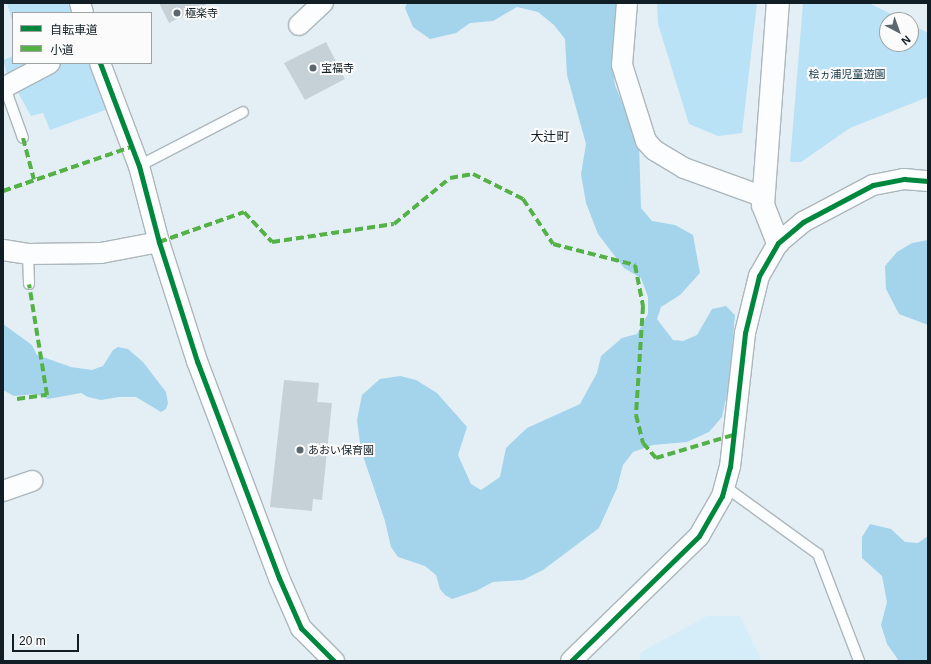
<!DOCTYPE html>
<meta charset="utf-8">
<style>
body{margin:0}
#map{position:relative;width:931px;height:664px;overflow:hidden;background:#e4eff5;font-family:Arial,"Noto Sans JP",sans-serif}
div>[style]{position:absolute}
.built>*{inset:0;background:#d5edf9}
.green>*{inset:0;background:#b9e2f6}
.forest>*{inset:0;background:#a3d4eb}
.building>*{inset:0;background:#c5d1d7}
.roads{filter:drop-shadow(1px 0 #acb7bd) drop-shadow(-1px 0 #acb7bd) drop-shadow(0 1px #acb7bd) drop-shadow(0 -1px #acb7bd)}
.service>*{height:10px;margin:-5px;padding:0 5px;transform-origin:5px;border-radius:5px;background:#fbfdfe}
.minor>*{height:20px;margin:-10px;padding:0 10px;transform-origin:10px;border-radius:10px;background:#fbfdfe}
.tertiary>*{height:22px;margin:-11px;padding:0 11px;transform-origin:11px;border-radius:11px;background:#fbfdfe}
.quiet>*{height:4px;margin-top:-2px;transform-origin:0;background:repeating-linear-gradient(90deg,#54b145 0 8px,transparent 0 12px)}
.cycleway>*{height:5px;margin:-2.5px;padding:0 2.5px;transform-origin:2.5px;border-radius:2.5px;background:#00873e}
.dots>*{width:11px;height:11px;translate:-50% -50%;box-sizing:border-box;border:2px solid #fbfbfb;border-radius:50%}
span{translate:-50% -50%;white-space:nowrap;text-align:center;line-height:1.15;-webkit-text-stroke:4px #fbfbfb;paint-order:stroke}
.poi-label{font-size:11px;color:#111e25}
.left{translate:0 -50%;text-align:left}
.park-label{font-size:11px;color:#103544}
.quarter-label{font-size:13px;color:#111e25}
.frame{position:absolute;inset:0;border:4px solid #111e25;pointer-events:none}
.legend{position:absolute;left:12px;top:12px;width:140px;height:52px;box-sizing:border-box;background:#fbfbfb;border:1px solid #9da3a5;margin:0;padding:5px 7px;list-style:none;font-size:12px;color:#111e25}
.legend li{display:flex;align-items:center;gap:8px;height:20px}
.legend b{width:20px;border:1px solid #9da3a5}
.north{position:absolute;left:879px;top:12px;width:40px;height:40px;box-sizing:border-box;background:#fbfbfb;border:1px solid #9da3a5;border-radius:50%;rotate:139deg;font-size:11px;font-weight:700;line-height:16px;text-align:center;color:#111e25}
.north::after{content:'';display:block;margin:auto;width:14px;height:18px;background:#5b676e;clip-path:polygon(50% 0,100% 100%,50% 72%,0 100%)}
.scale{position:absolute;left:12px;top:634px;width:67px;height:18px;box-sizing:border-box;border:2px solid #111e25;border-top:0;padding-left:5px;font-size:12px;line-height:14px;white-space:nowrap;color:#111e25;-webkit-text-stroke:3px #fbfbfb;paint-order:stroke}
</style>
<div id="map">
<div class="built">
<div style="clip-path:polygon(707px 616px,740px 616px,762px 661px,639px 661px,641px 652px)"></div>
</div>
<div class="green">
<div style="clip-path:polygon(7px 3px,69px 3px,73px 13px,13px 13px,13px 24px)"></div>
<div style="clip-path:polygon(657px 3px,757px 3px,742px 133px,718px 136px,689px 124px,658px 24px)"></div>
<div style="clip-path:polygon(803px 3px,869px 3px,903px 20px,887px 20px,887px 44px,911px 44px,911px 24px,928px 33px,928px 97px,850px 128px,801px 162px,790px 162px)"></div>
<div style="clip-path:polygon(13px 56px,13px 63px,42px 63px,9px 81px,3px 60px)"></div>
<div style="clip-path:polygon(63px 63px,90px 63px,108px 109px,50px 130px,43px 113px,31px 116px,16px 89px)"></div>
</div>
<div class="forest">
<div style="clip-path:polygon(407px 3px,620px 3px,613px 68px,615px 85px,639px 143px,641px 208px,652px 221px,675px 225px,693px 235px,700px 273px,680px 295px,661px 307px,657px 319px,673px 340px,683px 341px,697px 335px,712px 309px,726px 306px,735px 315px,729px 385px,722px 417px,709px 432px,687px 442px,653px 445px,633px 452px,623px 465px,617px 488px,599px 528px,543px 570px,523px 580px,493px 582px,476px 591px,452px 599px,445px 595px,440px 589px,436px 575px,425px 566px,398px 557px,391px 547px,385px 521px,361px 450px,357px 420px,362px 395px,380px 379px,400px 376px,416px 380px,437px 393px,467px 427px,458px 455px,471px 484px,481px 490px,500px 477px,506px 448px,527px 428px,580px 404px,597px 373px,601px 356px,622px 338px,637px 334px,648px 314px,648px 297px,641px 278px,624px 268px,598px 234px,586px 203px,581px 174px,586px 144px,567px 75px,565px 39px,554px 25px,538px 12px,517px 7px,493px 21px,470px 23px,456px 33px,430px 39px,413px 27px,405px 8px)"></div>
<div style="clip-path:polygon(928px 240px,928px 325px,899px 314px,886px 289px,885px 266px,897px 252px,912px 243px)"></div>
<div style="clip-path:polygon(3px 324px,32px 345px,37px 355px,71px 367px,92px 370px,103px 366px,113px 350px,118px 347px,128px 349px,143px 362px,166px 392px,168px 403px,166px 409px,161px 412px,136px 397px,119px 397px,101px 400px,88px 397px,81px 393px,48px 399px,36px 394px,14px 396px,3px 390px)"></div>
<div style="clip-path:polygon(870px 524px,891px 529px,905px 542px,918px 543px,928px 536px,928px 661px,899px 661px,887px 644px,881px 625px,887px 602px,882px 576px,862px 558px,862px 537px)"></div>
</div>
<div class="building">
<div style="clip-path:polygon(159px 3px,209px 3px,169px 23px)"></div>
<div style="clip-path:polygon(326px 42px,345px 79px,305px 100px,284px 63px)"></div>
<div style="clip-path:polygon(284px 380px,319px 383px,317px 402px,332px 403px,322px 500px,313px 499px,312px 511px,270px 507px)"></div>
</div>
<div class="roads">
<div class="service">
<div style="left:4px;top:85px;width:56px;rotate:70.3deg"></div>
<div style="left:139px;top:166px;width:117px;rotate:-27.4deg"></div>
<div style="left:28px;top:254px;width:30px;rotate:88deg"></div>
<div style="left:724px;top:486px;width:116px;rotate:35.9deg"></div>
<div style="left:818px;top:554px;width:115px;rotate:69deg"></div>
</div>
<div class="minor">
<div style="left:80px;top:3px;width:10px;rotate:73deg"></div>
<div style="left:627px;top:3px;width:62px;rotate:94.6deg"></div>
<div style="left:622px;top:65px;width:80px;rotate:72.5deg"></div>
<div style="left:646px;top:141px;width:12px;rotate:48deg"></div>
<div style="left:654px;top:150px;width:35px;rotate:31deg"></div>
<div style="left:684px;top:168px;width:85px;rotate:19.9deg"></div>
<div style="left:299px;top:25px;width:33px;rotate:-43deg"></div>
<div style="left:100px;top:63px;width:110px;rotate:69.3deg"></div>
<div style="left:139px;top:166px;width:79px;rotate:75.3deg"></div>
<div style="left:159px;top:242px;width:125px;rotate:72.3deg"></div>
<div style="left:197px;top:361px;width:232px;rotate:69.3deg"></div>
<div style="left:279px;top:578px;width:55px;rotate:66.3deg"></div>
<div style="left:301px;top:628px;width:47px;rotate:45deg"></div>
<div style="left:3px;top:88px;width:53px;rotate:-28deg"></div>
<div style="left:3px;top:250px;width:25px;rotate:9deg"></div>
<div style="left:28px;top:254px;width:73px;rotate:-0.8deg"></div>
<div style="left:101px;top:253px;width:59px;rotate:-10.7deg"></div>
<div style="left:3px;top:491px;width:31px;rotate:-19deg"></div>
<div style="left:571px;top:661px;width:179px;rotate:-44.3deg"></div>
<div style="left:699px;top:536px;width:46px;rotate:-60.1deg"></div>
<div style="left:722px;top:496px;width:30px;rotate:-75deg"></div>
<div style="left:730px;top:467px;width:135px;rotate:-83.6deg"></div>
<div style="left:745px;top:333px;width:59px;rotate:-76.2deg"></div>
<div style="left:759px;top:276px;width:38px;rotate:-60deg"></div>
<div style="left:778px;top:243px;width:33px;rotate:-40deg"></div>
<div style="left:803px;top:222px;width:79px;rotate:-27.9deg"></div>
<div style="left:873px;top:185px;width:32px;rotate:-11deg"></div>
<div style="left:904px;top:179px;width:24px;rotate:5deg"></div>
</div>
<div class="tertiary">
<div style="left:778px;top:243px;width:41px;rotate:-111.5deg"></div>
<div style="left:763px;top:205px;width:203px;rotate:-85.8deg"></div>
</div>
</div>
<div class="quiet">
<div style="left:23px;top:138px;width:43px;rotate:75.3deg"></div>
<div style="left:3px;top:191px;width:135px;rotate:-19deg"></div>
<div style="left:159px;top:242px;width:90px;rotate:-19.4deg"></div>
<div style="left:244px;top:212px;width:41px;rotate:47deg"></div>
<div style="left:272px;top:242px;width:123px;rotate:-8.4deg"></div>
<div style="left:394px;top:224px;width:72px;rotate:-39.4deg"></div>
<div style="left:450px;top:178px;width:23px;rotate:-10deg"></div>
<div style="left:473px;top:174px;width:56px;rotate:26.6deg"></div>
<div style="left:523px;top:199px;width:54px;rotate:56.3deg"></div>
<div style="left:553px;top:244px;width:85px;rotate:14.4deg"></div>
<div style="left:635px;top:265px;width:42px;rotate:79deg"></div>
<div style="left:643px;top:306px;width:109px;rotate:93.7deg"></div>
<div style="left:636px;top:415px;width:29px;rotate:76deg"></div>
<div style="left:643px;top:443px;width:20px;rotate:49deg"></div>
<div style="left:656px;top:458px;width:80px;rotate:-16.6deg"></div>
<div style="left:17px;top:399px;width:30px;rotate:-8deg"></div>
<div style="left:47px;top:395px;width:112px;rotate:-99.2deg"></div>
</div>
<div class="cycleway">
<div style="left:100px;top:63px;width:110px;rotate:69.3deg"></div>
<div style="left:139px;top:166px;width:79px;rotate:75.3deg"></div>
<div style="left:159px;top:242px;width:125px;rotate:72.3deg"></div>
<div style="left:197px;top:361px;width:232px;rotate:69.3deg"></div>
<div style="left:279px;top:578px;width:55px;rotate:66.3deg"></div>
<div style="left:301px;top:628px;width:47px;rotate:45deg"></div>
<div style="left:571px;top:661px;width:179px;rotate:-44.3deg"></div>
<div style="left:699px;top:536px;width:46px;rotate:-60.1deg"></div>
<div style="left:722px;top:496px;width:30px;rotate:-75deg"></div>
<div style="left:730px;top:467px;width:135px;rotate:-83.6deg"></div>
<div style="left:745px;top:333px;width:59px;rotate:-76.2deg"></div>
<div style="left:759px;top:276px;width:38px;rotate:-60deg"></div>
<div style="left:778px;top:243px;width:33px;rotate:-40deg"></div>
<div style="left:803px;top:222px;width:79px;rotate:-27.9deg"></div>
<div style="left:873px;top:185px;width:32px;rotate:-11deg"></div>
<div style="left:904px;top:179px;width:24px;rotate:5deg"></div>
</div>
<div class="dots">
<div style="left:177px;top:13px;background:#5b676e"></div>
<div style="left:313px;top:68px;background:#5b676e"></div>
<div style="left:300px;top:450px;background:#5b676e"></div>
</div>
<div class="poi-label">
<span class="left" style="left:185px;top:13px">極楽寺</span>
<span class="left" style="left:321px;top:68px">宝福寺</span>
<span class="left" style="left:308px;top:450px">あおい保育園</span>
</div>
<div class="park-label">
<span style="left:847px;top:74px">桧ヵ浦児童遊園</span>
</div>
<div class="quarter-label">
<span style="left:550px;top:137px">大辻町</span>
</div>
<div class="frame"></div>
<ul class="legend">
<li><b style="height:5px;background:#00873e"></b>自転車道</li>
<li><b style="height:5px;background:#54b145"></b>小道</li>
</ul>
<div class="north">N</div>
<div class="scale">20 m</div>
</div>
